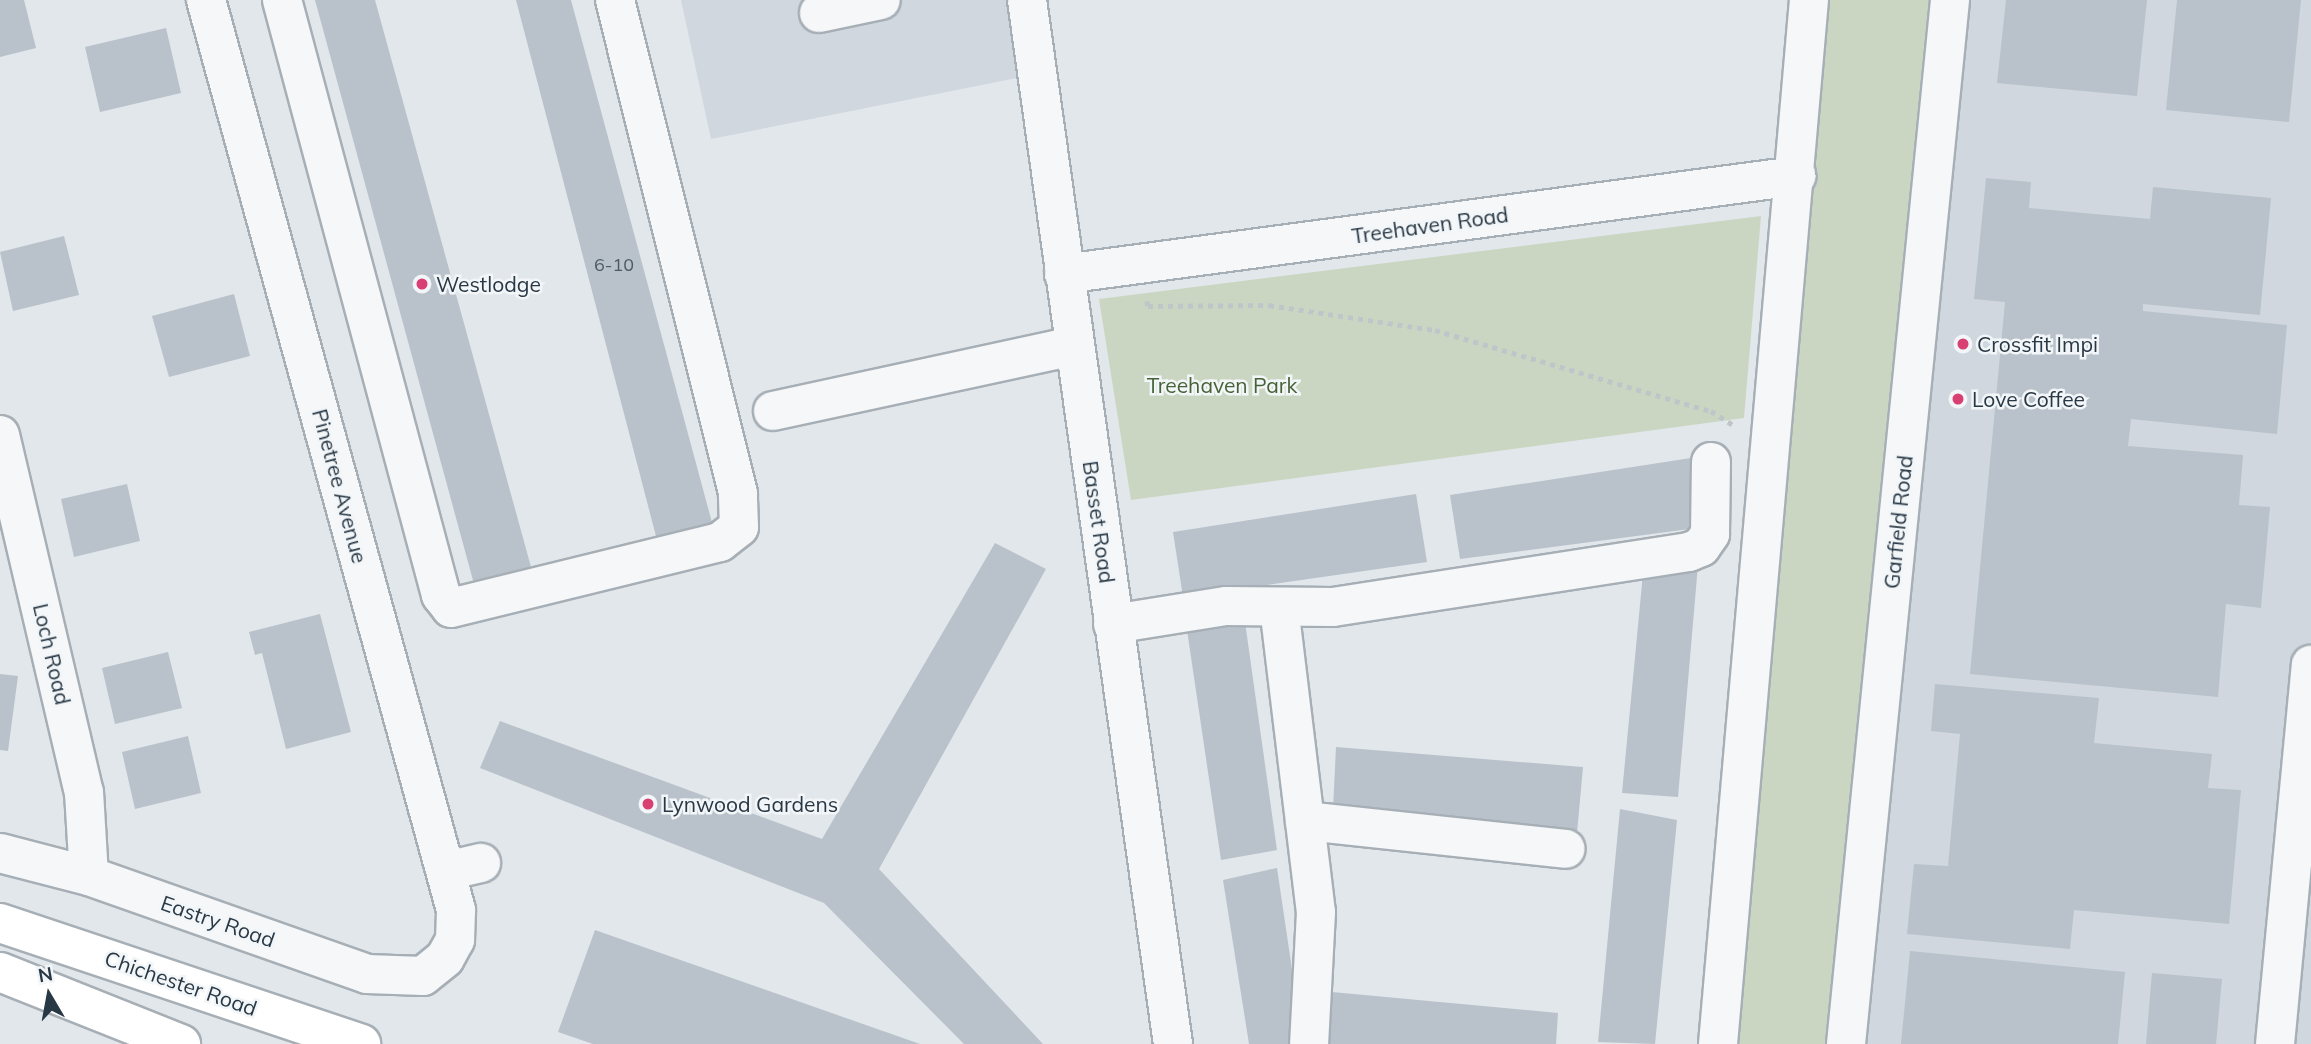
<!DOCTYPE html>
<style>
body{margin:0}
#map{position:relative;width:2311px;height:1044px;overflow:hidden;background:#e2e7eb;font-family:Mulish,sans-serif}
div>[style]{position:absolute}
.built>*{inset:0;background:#d0d7de}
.green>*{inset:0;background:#cbd6c2}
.building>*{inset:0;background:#b9c2ca}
.path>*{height:4.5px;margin-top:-2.25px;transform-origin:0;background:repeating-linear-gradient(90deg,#c0c5ca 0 5px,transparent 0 10px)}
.roads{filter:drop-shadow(2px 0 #a7afb6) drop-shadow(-2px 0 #a7afb6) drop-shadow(0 2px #a7afb6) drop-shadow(0 -2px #a7afb6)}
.minor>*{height:38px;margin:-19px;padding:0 19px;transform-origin:19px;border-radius:19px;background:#f5f7f9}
.major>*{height:38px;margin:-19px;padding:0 19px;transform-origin:19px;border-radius:19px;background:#fff}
.dots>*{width:19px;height:19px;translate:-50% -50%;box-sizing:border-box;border:4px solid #f2f6f8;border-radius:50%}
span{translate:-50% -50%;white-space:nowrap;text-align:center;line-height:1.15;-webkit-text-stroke:5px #f2f6f8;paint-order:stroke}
.number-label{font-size:18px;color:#4d5a66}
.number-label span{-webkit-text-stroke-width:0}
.street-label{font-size:21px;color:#293845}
.poi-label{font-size:21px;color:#293845}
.left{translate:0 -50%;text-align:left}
.park-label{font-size:21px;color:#466235}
.north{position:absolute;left:14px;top:960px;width:70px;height:70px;-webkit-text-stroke:5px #f2f6f8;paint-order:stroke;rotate:350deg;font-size:19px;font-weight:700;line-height:28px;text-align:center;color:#293845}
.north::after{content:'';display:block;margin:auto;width:24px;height:32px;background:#293845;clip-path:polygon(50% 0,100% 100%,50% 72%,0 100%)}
</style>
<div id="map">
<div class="built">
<div style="clip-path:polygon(681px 0,1027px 0,1037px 74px,711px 139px)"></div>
<div style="clip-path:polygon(1950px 0,2311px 0,2311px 1044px,1846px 1044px)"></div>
</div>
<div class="green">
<div style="clip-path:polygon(1809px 0,1950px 0,1846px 1044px,1718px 1044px)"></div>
<div style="clip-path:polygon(1761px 216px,1744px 418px,1131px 500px,1099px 299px)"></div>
</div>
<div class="building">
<div style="clip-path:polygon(0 0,24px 0,36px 48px,0 57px)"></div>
<div style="clip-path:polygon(315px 0,375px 0,531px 567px,474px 584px)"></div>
<div style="clip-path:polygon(516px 0,571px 0,714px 530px,657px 540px)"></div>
<div style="clip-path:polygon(2006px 0,2147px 0,2137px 96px,1997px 83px)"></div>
<div style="clip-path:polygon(2177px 0,2301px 0,2289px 122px,2166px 110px)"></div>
<div style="clip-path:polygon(166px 28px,181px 93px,100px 112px,85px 47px)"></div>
<div style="clip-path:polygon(1986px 178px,2031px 182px,2029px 208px,2150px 219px,2153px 187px,2271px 198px,2260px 315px,2143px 304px,2143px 311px,2287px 325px,2277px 434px,2131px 419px,2128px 446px,2243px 455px,2239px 505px,2270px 507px,2261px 608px,2226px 604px,2218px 697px,1970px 674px,2005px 302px,1974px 299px)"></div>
<div style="clip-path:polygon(64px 236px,79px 295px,13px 311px,0 252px)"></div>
<div style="clip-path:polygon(234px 294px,250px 356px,169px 377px,152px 316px)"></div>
<div style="clip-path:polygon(1691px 458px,1705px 527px,1460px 559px,1450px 495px)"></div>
<div style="clip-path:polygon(127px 484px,140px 541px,74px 557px,61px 499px)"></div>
<div style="clip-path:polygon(1416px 494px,1427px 562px,1183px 597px,1173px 532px)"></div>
<div style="clip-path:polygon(995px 543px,1046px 569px,879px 869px,1043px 1044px,964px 1044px,824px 903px,480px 768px,500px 721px,822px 839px)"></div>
<div style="clip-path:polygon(1644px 563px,1698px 565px,1678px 797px,1622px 793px)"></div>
<div style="clip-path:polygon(320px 614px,351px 732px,286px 749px,262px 653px,255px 655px,249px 632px)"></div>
<div style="clip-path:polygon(1245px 622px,1277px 850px,1221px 860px,1187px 630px)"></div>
<div style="clip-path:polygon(168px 652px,182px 708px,115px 724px,102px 668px)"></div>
<div style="clip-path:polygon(0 674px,18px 676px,8px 751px,0 750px)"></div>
<div style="clip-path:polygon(1935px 684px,2099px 698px,2094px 743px,2212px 754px,2208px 788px,2241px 790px,2229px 924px,2074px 910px,2070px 949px,1907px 934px,1914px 864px,1948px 866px,1960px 734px,1931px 731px)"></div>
<div style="clip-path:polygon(188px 736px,201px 793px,135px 809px,122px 752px)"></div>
<div style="clip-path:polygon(1336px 747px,1583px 767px,1577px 833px,1333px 810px)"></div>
<div style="clip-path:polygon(1620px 809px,1677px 820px,1655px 1044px,1598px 1042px)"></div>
<div style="clip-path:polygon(1277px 868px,1303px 1044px,1249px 1044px,1223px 880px)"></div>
<div style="clip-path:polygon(595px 930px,920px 1044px,593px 1044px,558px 1032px)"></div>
<div style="clip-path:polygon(1910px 951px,2125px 972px,2118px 1044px,1901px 1044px)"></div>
<div style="clip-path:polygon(2152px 973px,2222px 979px,2216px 1044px,2146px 1044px)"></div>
<div style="clip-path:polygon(1332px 992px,1558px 1013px,1556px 1044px,1327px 1044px)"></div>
</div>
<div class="path">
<div style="left:1147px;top:301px;width:5px;rotate:79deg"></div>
<div style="left:1148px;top:306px;width:121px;rotate:-0.5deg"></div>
<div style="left:1269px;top:305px;width:168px;rotate:8.6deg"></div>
<div style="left:1435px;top:330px;width:288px;rotate:16.4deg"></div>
<div style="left:1711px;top:411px;width:28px;rotate:32deg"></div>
</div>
<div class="roads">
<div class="minor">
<div style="left:282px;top:0;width:616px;rotate:75.04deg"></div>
<div style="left:441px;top:595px;width:16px;rotate:52deg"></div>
<div style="left:451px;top:608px;width:277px;rotate:-13.8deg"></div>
<div style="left:720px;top:542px;width:24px;rotate:-38deg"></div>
<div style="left:739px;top:527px;width:34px;rotate:-92deg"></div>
<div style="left:738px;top:493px;width:508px;rotate:-104.01deg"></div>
<div style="left:1027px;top:0;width:1054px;rotate:82.04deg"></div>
<div style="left:819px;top:13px;width:63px;rotate:-11.8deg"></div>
<div style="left:1064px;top:274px;width:739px;rotate:-7.63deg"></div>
<div style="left:773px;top:411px;width:308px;rotate:-12.2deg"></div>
<div style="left:0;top:435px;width:367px;rotate:76.8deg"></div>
<div style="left:84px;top:792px;width:84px;rotate:86.6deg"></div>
<div style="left:1279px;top:607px;width:307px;rotate:83.1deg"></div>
<div style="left:1316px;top:912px;width:132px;rotate:93deg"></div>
<div style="left:1113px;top:624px;width:114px;rotate:-9.1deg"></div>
<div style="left:1226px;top:606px;width:107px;rotate:0.5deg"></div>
<div style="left:1333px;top:607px;width:360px;rotate:-8.8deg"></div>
<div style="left:1689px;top:552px;width:13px;rotate:-23deg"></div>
<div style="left:1701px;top:547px;width:16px;rotate:-55deg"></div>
<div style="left:1710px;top:534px;width:72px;rotate:-89.2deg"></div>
<div style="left:1305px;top:821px;width:262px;rotate:6.1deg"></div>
<div style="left:0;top:853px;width:92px;rotate:14.5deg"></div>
<div style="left:89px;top:876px;width:295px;rotate:19.4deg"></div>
<div style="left:367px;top:974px;width:56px;rotate:2deg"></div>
<div style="left:423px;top:976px;width:28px;rotate:-39deg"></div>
<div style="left:445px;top:958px;width:21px;rotate:-61deg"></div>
<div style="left:455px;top:940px;width:30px;rotate:-88deg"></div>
<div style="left:456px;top:910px;width:944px;rotate:-105.36deg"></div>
<div style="left:446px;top:871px;width:36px;rotate:-13deg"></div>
<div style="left:1718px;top:1044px;width:1048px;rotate:-85.02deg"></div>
<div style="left:1846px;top:1044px;width:1049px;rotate:-84.31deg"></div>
<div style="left:2275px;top:1044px;width:381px;rotate:-84.6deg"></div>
</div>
<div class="major">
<div style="left:0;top:923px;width:381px;rotate:18.5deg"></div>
<div style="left:0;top:972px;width:195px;rotate:21.7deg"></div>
</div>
</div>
<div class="dots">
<div style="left:422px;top:284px;background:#d83f73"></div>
<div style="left:1963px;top:344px;background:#d83f73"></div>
<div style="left:1958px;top:399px;background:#d83f73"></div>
<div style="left:648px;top:804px;background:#d83f73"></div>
</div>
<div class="number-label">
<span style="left:614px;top:265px">6-10</span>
</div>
<div class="street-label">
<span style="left:1430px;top:225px;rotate:-8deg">Treehaven Road</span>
<span style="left:340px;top:486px;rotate:75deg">Pinetree Avenue</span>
<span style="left:1099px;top:522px;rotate:82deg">Basset Road</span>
<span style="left:1898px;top:522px;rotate:-84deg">Garfield Road</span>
<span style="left:52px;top:654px;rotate:77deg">Loch Road</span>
<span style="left:218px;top:921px;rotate:19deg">Eastry Road</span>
<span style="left:181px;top:983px;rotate:19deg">Chichester Road</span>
</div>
<div class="poi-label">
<span class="left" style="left:436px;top:284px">Westlodge</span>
<span class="left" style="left:1977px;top:344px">Crossfit Impi</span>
<span class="left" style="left:1972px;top:399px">Love Coffee</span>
<span class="left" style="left:662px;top:804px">Lynwood Gardens</span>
</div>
<div class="park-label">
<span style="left:1222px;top:385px">Treehaven Park</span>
</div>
<div class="north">N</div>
</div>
